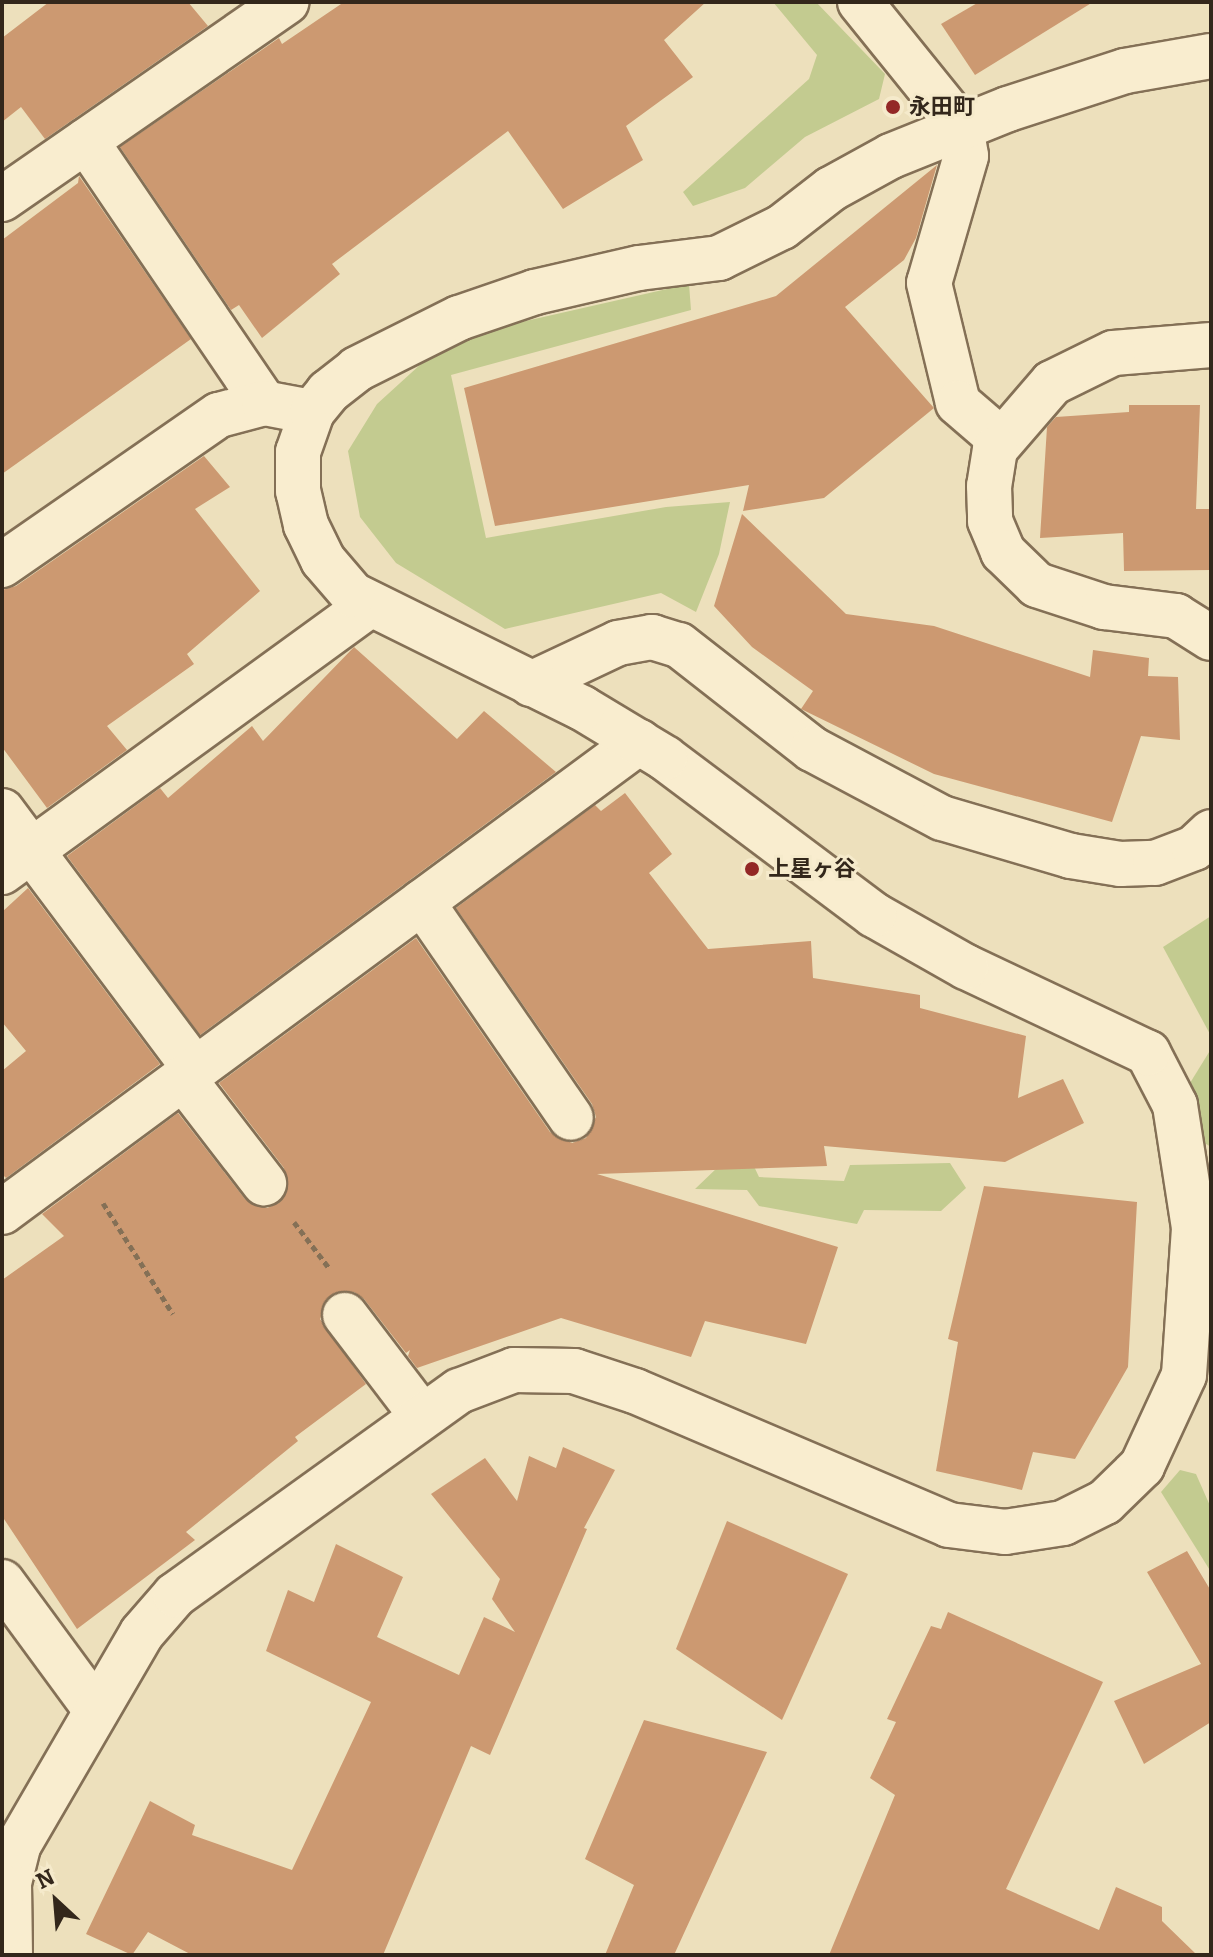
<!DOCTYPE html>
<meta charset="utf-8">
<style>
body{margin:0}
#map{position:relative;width:1213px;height:1957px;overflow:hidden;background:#ede0bc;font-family:Bitter,"Noto Sans JP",serif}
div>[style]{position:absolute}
.green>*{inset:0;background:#c3cb90}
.building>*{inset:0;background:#cc9971}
.path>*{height:5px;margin-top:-2.5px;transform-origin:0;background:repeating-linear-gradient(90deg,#847056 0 6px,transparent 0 10px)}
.roads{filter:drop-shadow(2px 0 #847056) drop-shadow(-2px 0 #847056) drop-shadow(0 2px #847056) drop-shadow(0 -2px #847056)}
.minor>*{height:44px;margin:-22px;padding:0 22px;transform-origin:22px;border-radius:22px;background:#f9edcf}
.dots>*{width:22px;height:22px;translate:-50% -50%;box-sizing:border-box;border:4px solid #f5eacb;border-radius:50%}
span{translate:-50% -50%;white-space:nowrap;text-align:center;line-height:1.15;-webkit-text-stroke:6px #f5eacb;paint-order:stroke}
.poi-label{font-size:22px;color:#33271b;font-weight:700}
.left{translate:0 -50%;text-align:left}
.frame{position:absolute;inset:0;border:4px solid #33271b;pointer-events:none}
.north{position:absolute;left:16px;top:1861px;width:80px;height:80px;-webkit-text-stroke:6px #f5eacb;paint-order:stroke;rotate:334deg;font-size:22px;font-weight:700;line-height:32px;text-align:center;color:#33271b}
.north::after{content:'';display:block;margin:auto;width:28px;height:36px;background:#33271b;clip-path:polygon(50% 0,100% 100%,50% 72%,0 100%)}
</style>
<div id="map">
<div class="green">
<div style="clip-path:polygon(773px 2px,816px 2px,885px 74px,879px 99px,805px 137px,745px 188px,693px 206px,683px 192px,809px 79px,817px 55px)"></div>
<div style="clip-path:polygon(689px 284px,691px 310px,451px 375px,486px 538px,666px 507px,730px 502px,719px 554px,696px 612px,661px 593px,505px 629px,396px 563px,360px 517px,348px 451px,377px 404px,422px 363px,486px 330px)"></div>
<div style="clip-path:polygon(1211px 916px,1211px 1036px,1163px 947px)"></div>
<div style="clip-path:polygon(1211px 1049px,1211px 1147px,1203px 1142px,1190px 1083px)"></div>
<div style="clip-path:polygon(743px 1143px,759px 1177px,844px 1181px,850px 1165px,950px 1163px,966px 1188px,941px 1211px,864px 1210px,857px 1224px,759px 1206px,747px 1190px,695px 1189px)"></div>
<div style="clip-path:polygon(1180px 1470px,1196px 1474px,1211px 1508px,1211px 1572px,1161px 1492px)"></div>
</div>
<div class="building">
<div style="clip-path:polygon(49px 2px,188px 2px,208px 26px,45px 139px,21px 107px,2px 122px,2px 38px)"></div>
<div style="clip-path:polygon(344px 2px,706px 2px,664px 40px,693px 77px,626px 126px,643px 160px,563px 209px,508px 131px,332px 264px,340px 274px,262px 338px,239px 305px,231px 310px,120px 147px,279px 38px,282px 44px)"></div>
<div style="clip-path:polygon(979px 2px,1093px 2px,975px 75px,941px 24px)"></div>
<div style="clip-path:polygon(937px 165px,916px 238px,904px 260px,845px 307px,934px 408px,824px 498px,743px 511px,749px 485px,495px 526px,464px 388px,776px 296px)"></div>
<div style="clip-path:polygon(79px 176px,191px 339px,2px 474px,2px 240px,78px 183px)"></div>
<div style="clip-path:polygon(1129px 405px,1200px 405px,1196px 509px,1211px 509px,1211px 570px,1124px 571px,1123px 533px,1040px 538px,1047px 427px,1056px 417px,1129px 412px)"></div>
<div style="clip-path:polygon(204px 456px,230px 487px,195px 509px,260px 591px,187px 654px,194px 664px,107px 726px,127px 750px,47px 808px,2px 747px,2px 590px,16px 586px)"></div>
<div style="clip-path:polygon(742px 514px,846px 614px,934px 626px,1090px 677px,1093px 650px,1149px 658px,1148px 676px,1178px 677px,1180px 740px,1141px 736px,1112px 822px,934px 774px,801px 709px,813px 691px,752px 647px,714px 606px)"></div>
<div style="clip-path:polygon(354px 647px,457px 739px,484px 711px,556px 772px,200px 1035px,67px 856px,160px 788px,168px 798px,252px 726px,263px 741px)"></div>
<div style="clip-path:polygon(625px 793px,672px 854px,649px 873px,708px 949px,811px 941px,813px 978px,920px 995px,920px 1008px,1026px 1036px,1018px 1098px,1063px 1079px,1084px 1123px,1005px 1162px,824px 1146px,827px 1166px,597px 1174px,838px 1247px,806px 1344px,705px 1321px,691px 1357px,561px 1318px,417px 1368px,408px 1356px,410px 1350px,406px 1353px,364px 1299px,354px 1292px,331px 1295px,320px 1319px,366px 1384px,295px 1437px,298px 1441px,186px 1532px,195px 1540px,77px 1629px,2px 1516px,2px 1280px,64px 1236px,42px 1214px,178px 1113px,245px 1199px,267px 1208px,279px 1203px,287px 1192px,284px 1168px,219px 1083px,416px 938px,550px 1132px,572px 1143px,586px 1138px,596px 1117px,592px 1104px,456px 908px,595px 805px,601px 811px)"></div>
<div style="clip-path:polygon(28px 888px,160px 1064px,6px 1178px,2px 1174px,2px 1071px,26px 1051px,2px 1022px,2px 912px)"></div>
<div style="clip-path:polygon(984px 1186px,1137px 1202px,1128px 1367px,1075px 1459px,1033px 1452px,1022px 1490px,936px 1471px,958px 1342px,948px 1339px)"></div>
<div style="clip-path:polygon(563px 1447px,615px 1470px,584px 1528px,587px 1529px,490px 1755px,471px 1746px,383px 1955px,192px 1955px,148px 1932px,132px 1955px,86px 1934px,150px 1801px,195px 1825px,192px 1835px,292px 1870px,371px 1702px,266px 1651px,288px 1590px,314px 1602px,336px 1544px,403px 1577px,377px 1637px,459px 1675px,484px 1617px,515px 1632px,492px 1599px,500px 1579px,431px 1494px,485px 1458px,517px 1501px,529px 1456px,556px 1468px)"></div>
<div style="clip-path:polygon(727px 1521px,848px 1574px,782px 1720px,676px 1649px)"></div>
<div style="clip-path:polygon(1187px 1551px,1211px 1591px,1211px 1722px,1144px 1764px,1114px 1701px,1201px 1664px,1147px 1572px)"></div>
<div style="clip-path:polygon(948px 1612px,1103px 1682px,1006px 1889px,1099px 1930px,1116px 1887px,1162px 1907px,1162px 1921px,1197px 1955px,829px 1955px,895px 1795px,870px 1778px,896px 1722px,887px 1719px,931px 1626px,941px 1629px)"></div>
<div style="clip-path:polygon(644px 1720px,767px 1752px,674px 1955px,605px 1955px,634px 1885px,585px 1859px)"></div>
</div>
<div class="path">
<div style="left:103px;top:1203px;width:131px;rotate:57.8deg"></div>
<div style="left:294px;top:1222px;width:58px;rotate:52.7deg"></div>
</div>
<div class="roads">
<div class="minor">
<div style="left:860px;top:2px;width:161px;rotate:51.1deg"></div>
<div style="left:961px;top:127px;width:29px;rotate:80deg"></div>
<div style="left:966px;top:156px;width:132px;rotate:106.2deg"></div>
<div style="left:929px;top:283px;width:123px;rotate:76.4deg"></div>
<div style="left:958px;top:403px;width:57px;rotate:40.7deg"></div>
<div style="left:86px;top:141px;width:317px;rotate:55.8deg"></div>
<div style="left:2px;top:199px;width:346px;rotate:-34.7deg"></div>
<div style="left:1211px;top:345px;width:98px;rotate:175.3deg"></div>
<div style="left:1113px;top:353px;width:68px;rotate:153.8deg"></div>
<div style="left:1052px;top:383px;width:87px;rotate:130.8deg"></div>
<div style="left:995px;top:449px;width:37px;rotate:99deg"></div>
<div style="left:989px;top:486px;width:35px;rotate:88deg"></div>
<div style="left:990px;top:521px;width:34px;rotate:67deg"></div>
<div style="left:1003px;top:552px;width:47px;rotate:44.1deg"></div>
<div style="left:1037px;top:585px;width:71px;rotate:18.2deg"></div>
<div style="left:1104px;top:607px;width:73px;rotate:7.1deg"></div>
<div style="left:1176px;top:616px;width:41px;rotate:32.2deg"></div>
<div style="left:2px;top:565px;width:264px;rotate:-34.7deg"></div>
<div style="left:219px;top:415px;width:47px;rotate:-14.9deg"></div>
<div style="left:264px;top:403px;width:49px;rotate:10.6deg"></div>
<div style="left:531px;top:684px;width:96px;rotate:-25.2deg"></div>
<div style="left:618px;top:643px;width:35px;rotate:-10deg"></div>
<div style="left:652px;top:637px;width:28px;rotate:17deg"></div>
<div style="left:679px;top:645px;width:169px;rotate:38deg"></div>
<div style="left:812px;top:749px;width:147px;rotate:28deg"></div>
<div style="left:942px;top:818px;width:134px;rotate:16.4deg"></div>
<div style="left:1071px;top:856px;width:50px;rotate:9.3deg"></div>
<div style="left:1120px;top:864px;width:35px;rotate:-2deg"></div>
<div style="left:1155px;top:863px;width:42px;rotate:-21deg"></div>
<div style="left:1194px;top:848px;width:23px;rotate:-43deg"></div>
<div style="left:2px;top:811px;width:322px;rotate:53.2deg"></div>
<div style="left:2px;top:872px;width:455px;rotate:-36deg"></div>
<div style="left:422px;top:902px;width:262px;rotate:55.4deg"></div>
<div style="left:183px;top:1078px;width:133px;rotate:52.4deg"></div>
<div style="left:2px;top:1212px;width:792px;rotate:-36.42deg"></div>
<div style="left:345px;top:1315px;width:127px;rotate:52.7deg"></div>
<div style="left:2px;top:1582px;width:159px;rotate:53.7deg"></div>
<div style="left:10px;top:1955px;width:72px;rotate:-90.8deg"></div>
<div style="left:9px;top:1883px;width:38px;rotate:-76deg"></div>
<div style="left:18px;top:1846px;width:246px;rotate:-59.8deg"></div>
<div style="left:142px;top:1633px;width:50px;rotate:-49deg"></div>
<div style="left:175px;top:1595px;width:350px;rotate:-35.7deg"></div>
<div style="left:459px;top:1391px;width:59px;rotate:-20.9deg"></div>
<div style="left:514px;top:1370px;width:60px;rotate:1deg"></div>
<div style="left:574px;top:1371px;width:64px;rotate:18.2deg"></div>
<div style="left:635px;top:1391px;width:341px;rotate:23.1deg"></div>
<div style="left:949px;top:1525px;width:56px;rotate:7.1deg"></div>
<div style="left:1005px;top:1532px;width:59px;rotate:-8.8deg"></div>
<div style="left:1063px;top:1523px;width:47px;rotate:-26.6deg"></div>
<div style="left:1105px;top:1502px;width:52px;rotate:-44.2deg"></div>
<div style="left:1142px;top:1466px;width:100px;rotate:-65.2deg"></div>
<div style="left:1184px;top:1375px;width:147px;rotate:-86.1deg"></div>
<div style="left:1194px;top:1228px;width:124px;rotate:-98.8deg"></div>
<div style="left:1175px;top:1105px;width:59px;rotate:-117.4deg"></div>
<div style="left:1148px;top:1053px;width:201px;rotate:-154.7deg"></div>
<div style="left:966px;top:967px;width:106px;rotate:-150.5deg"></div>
<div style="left:874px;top:915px;width:261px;rotate:-143.1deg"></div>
<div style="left:665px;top:758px;width:97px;rotate:-148.9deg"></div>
<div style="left:582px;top:708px;width:255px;rotate:-153.7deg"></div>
<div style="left:353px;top:595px;width:46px;rotate:-130.6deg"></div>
<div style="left:323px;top:560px;width:39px;rotate:-116deg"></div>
<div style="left:306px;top:525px;width:35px;rotate:-103deg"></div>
<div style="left:298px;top:491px;width:39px;rotate:-90deg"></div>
<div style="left:298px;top:452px;width:42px;rotate:-70.7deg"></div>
<div style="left:312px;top:412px;width:26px;rotate:-51deg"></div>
<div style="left:328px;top:392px;width:37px;rotate:-38deg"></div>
<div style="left:357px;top:369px;width:114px;rotate:-26.6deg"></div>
<div style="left:459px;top:318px;width:80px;rotate:-18.9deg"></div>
<div style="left:535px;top:292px;width:107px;rotate:-13deg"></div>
<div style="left:639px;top:268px;width:81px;rotate:-7.1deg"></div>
<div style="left:719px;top:258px;width:70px;rotate:-26.2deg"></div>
<div style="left:782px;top:227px;width:62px;rotate:-37.8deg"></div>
<div style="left:831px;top:189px;width:68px;rotate:-28.8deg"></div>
<div style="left:891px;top:156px;width:126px;rotate:-21.9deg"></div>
<div style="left:1008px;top:109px;width:123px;rotate:-18deg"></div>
<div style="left:1125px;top:71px;width:87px;rotate:-9.9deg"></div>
</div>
</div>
<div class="dots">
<div style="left:893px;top:107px;background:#932826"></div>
<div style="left:752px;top:869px;background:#932826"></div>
</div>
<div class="poi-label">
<span class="left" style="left:909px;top:107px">永田町</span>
<span class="left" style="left:768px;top:869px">上星ヶ谷</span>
</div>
<div class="frame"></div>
<div class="north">N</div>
</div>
